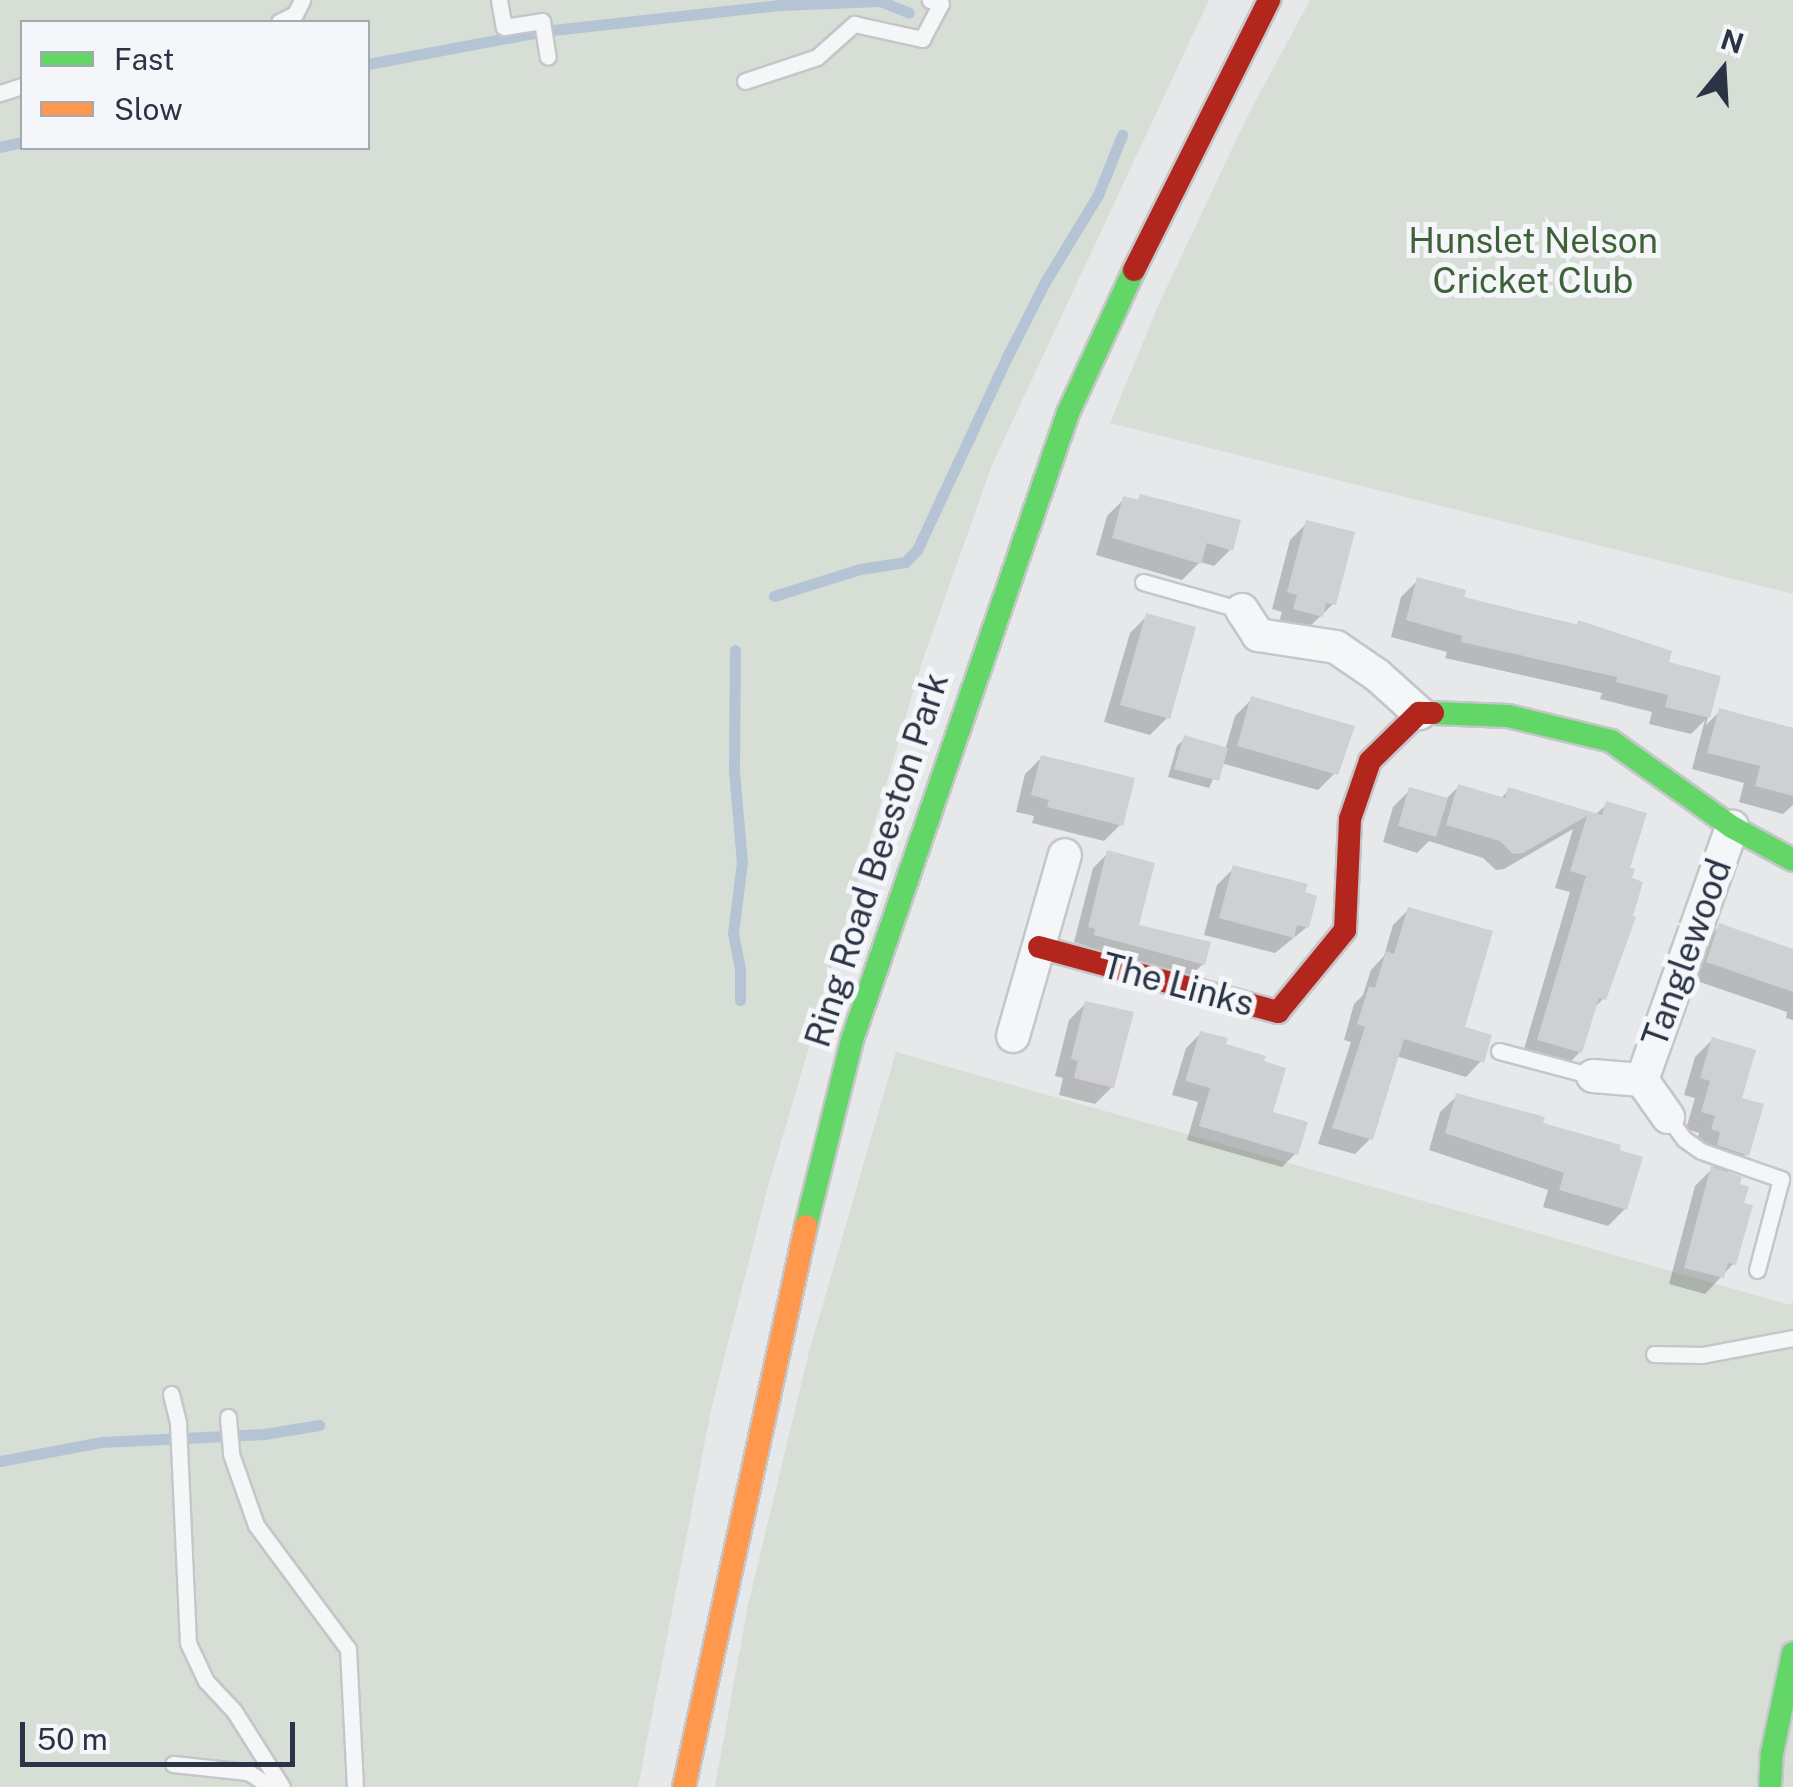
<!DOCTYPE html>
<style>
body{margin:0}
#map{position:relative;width:1793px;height:1787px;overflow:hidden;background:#e6e8ea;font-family:"Public Sans",sans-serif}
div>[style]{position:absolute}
.green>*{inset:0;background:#d6ded6}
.shadow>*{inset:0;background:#0003}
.stream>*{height:11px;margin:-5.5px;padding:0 5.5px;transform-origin:5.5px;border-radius:5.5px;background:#b4c4d5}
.building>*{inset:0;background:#ced0d3}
.roads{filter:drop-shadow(2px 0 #c4c6c8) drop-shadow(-2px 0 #c4c6c8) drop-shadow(0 2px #c4c6c8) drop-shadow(0 -2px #c4c6c8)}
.lane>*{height:15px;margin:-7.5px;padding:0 7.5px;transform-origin:7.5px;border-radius:7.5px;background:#f5f6f7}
.street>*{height:32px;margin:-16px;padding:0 16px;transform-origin:16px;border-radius:16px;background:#f5f6f7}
.fast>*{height:22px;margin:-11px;padding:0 11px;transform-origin:11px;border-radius:11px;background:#63d668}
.slow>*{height:22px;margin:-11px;padding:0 11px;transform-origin:11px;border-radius:11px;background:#ff974d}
.jam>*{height:22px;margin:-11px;padding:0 11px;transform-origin:11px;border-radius:11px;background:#b3261e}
span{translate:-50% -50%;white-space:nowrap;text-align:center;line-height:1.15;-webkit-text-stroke:10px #f4f6f9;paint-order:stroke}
.park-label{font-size:35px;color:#3f6138}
.street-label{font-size:35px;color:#2b3445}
.legend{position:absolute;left:20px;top:20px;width:350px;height:130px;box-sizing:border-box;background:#f4f6f9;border:2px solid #a4a8b1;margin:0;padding:12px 18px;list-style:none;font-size:30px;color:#2b3445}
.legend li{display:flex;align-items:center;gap:20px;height:50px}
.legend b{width:50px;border:2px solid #a4a8b1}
.north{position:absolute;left:1673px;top:20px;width:100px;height:100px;-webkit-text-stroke:8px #f4f6f9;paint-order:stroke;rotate:18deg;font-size:28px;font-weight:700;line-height:40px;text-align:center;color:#2b3445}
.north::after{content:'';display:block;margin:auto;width:35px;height:45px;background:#2b3445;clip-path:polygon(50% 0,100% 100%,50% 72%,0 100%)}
.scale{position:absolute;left:20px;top:1722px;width:275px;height:45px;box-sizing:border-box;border:5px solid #2b3445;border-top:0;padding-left:12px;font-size:30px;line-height:35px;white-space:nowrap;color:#2b3445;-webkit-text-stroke:8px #f4f6f9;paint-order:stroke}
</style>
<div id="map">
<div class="green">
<div style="clip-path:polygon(evenodd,0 0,1209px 0,992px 465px,921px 665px,767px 1190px,711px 1410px,638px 1787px,0 1787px,0 0,22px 22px,368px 22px,368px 148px,22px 148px,22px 22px)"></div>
<div style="clip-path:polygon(1310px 0,1793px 0,1793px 594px,1110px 423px,1158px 306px,1248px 115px)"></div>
<div style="clip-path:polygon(896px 1052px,1791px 1305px,1793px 1300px,1793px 1787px,715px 1787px,748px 1605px,809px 1352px)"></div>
</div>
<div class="shadow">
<div style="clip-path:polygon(1141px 497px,1231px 549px,1214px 566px,1200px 562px,1182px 580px,1096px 555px,1107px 516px,1124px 499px,1136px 502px)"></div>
<div style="clip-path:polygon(1307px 523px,1334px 603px,1303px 633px,1278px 626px,1282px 612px,1272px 609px,1290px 540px)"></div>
<div style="clip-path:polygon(1418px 580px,1461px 598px,1618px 634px,1666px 664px,1718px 678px,1706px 725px,1720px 711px,1793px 728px,1793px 805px,1783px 814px,1739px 802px,1744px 783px,1692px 769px,1705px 720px,1691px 734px,1649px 724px,1652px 712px,1600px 699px,1602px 693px,1445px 658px,1447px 652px,1391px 637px,1401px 597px)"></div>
<div style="clip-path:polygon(1147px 616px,1167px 718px,1150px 735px,1104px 722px,1130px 633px)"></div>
<div style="clip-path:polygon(1252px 699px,1335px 773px,1318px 790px,1221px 763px,1209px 788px,1168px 777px,1177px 746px,1185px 738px,1225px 750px,1235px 716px)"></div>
<div style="clip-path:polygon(1042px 757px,1121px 824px,1104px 841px,1032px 823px,1034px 816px,1016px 812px,1025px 774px)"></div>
<div style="clip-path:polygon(1459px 786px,1500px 799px,1509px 790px,1595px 815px,1607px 804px,1627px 870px,1604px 998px,1592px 1010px,1580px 1052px,1563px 1069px,1522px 1056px,1570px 892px,1555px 888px,1573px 829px,1504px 869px,1496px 870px,1483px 858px,1429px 841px,1417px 853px,1383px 842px,1393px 807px,1410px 790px,1445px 800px)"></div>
<div style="clip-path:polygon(1108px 853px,1136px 926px,1203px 964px,1187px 979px,1074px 942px,1093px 868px)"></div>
<div style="clip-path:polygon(1234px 868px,1302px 894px,1307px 927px,1275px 953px,1204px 935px,1217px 885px)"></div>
<div style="clip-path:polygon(1409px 909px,1462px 1029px,1481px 1061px,1466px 1077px,1396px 1056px,1370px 1139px,1355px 1154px,1318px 1144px,1351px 1042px,1344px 1040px,1354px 1004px,1363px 995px,1371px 970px,1384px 956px,1393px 925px)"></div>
<div style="clip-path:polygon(1720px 926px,1793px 952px,1793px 1020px,1786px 1018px,1787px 1012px,1691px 979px,1703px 943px)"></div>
<div style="clip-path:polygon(1086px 1003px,1112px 1087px,1095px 1104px,1059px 1095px,1063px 1078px,1055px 1076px,1069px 1020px)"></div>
<div style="clip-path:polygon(1200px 1034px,1223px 1046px,1296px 1153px,1282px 1167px,1187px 1140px,1198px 1102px,1172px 1095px,1186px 1048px)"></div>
<div style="clip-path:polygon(1712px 1040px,1739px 1100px,1746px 1154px,1726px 1174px,1734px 1263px,1705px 1294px,1669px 1284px,1695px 1186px,1715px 1166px,1701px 1162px,1705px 1149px,1695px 1146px,1699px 1133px,1686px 1129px,1695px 1098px,1684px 1095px,1695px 1057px)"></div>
<div style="clip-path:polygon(1457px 1096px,1540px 1125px,1625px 1209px,1608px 1226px,1543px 1207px,1548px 1190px,1429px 1150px,1440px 1112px)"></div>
</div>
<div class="stream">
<div style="left:368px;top:64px;width:179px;rotate:-10.6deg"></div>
<div style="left:544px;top:31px;width:236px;rotate:-6.3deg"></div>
<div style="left:779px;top:5px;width:101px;rotate:-2.3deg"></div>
<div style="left:880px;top:1px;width:31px;rotate:22deg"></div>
<div style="left:0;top:147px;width:23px;rotate:-13deg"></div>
<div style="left:774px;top:596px;width:90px;rotate:-17.4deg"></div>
<div style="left:860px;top:569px;width:46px;rotate:-8.8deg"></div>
<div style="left:905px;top:562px;width:17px;rotate:-45deg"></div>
<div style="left:917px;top:550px;width:213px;rotate:-65deg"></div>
<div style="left:1007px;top:357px;width:84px;rotate:-63.1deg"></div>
<div style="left:1045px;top:282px;width:102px;rotate:-58.7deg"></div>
<div style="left:1098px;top:195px;width:65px;rotate:-68.2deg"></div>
<div style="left:735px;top:650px;width:121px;rotate:90.5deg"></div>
<div style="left:734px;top:771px;width:91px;rotate:85deg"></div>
<div style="left:742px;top:862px;width:72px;rotate:97.2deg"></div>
<div style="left:733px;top:933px;width:37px;rotate:79deg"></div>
<div style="left:740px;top:969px;width:31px;rotate:90deg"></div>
<div style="left:0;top:1461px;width:104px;rotate:-10.6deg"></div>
<div style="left:102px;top:1442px;width:162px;rotate:-2.8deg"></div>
<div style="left:264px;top:1434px;width:56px;rotate:-9.3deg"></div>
</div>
<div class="building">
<div style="clip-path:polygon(1140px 494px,1241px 520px,1233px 551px,1207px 543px,1201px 564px,1112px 538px,1123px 496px,1138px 500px)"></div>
<div style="clip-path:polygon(1306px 520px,1355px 532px,1336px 605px,1326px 603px,1323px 617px,1293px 609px,1297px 595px,1287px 592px)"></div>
<div style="clip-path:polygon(1417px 577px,1466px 590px,1464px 597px,1577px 625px,1578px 620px,1672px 651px,1669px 662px,1721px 676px,1710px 718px,1665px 707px,1668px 695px,1616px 682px,1617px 677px,1461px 642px,1462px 636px,1406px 620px)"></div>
<div style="clip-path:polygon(1146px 613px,1196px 627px,1170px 719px,1120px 705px)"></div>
<div style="clip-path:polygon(1251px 696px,1355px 726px,1338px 775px,1237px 746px)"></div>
<div style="clip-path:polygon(1719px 708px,1793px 728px,1793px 796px,1755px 786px,1760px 766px,1707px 753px)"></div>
<div style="clip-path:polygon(1184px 735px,1228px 748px,1219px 781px,1174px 769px)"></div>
<div style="clip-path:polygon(1041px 755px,1135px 778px,1123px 826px,1047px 807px,1049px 800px,1031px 795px)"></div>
<div style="clip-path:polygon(1458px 784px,1505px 798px,1508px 787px,1602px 815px,1606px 801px,1647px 813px,1630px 868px,1635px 869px,1632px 878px,1643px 882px,1633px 916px,1636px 917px,1606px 1000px,1599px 998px,1582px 1053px,1537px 1040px,1586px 876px,1570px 871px,1587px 816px,1523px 853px,1513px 854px,1500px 841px,1446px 825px)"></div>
<div style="clip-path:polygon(1409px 787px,1448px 798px,1436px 837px,1398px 826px)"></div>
<div style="clip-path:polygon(1107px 850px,1155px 863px,1139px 925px,1211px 942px,1205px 965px,1094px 935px,1095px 929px,1088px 927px)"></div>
<div style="clip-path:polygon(1233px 865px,1308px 884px,1305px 892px,1317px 896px,1309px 928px,1297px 925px,1294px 938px,1219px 918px)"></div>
<div style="clip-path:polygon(1408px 907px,1493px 931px,1465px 1027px,1492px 1035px,1484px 1063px,1404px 1039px,1373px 1140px,1332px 1128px,1365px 1027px,1357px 1024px,1369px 986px,1375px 988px,1386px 951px,1394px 954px)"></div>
<div style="clip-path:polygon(1719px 923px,1793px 949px,1793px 992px,1706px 962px)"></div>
<div style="clip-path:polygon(1085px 1001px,1134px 1012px,1114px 1088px,1074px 1078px,1078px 1061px,1071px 1059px)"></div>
<div style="clip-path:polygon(1200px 1031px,1228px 1038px,1226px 1044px,1266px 1056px,1264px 1061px,1286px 1068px,1273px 1112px,1308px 1122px,1298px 1155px,1199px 1126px,1210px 1088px,1185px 1081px)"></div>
<div style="clip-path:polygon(1712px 1037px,1756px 1050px,1742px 1098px,1764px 1104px,1749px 1156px,1717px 1145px,1720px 1132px,1711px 1129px,1715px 1116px,1701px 1112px,1710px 1081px,1700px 1078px)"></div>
<div style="clip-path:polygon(1456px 1093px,1545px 1117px,1543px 1123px,1621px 1145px,1620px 1150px,1643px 1157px,1627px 1210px,1559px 1190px,1564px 1173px,1445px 1133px)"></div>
<div style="clip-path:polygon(1711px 1166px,1742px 1177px,1740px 1184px,1749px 1187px,1744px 1203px,1753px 1205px,1736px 1265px,1728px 1263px,1724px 1278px,1684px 1268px)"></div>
</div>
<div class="roads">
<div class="lane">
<div style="left:499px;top:0;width:27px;rotate:80deg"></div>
<div style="left:504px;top:27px;width:38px;rotate:-9deg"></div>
<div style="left:542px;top:21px;width:36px;rotate:81deg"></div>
<div style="left:279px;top:22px;width:18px;rotate:-27deg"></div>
<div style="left:295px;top:14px;width:16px;rotate:-63deg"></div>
<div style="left:745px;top:81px;width:76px;rotate:-18.4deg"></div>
<div style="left:817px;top:57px;width:50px;rotate:-41.7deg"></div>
<div style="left:854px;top:24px;width:70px;rotate:12.4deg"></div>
<div style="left:922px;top:39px;width:40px;rotate:-62deg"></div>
<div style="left:941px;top:4px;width:12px;rotate:-160deg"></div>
<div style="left:0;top:93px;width:23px;rotate:-18deg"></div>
<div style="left:1143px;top:582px;width:103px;rotate:15.8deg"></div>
<div style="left:1499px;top:1051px;width:97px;rotate:14.9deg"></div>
<div style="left:1668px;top:1117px;width:27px;rotate:54deg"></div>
<div style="left:1684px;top:1139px;width:21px;rotate:35deg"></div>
<div style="left:1701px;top:1151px;width:85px;rotate:19.3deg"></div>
<div style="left:1781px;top:1179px;width:94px;rotate:104.8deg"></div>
<div style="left:1654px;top:1354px;width:48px;rotate:1.2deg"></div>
<div style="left:1702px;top:1355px;width:93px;rotate:-10.6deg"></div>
<div style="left:171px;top:1394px;width:30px;rotate:76deg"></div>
<div style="left:178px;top:1423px;width:220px;rotate:87.4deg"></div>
<div style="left:188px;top:1643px;width:42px;rotate:64.7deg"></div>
<div style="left:206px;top:1681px;width:41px;rotate:47deg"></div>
<div style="left:234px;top:1711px;width:90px;rotate:57.7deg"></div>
<div style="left:228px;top:1417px;width:37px;rotate:85deg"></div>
<div style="left:231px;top:1454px;width:75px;rotate:70.6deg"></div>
<div style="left:256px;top:1525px;width:154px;rotate:53.4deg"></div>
<div style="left:348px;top:1649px;width:138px;rotate:87.1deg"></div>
<div style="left:173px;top:1764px;width:75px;rotate:6.1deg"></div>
<div style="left:248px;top:1772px;width:27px;rotate:33deg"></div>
</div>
<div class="street">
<div style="left:1242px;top:610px;width:30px;rotate:57deg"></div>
<div style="left:1258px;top:635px;width:79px;rotate:8.7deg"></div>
<div style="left:1336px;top:647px;width:50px;rotate:34.3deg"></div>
<div style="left:1377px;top:675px;width:57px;rotate:42.1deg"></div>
<div style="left:1013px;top:1036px;width:188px;rotate:-74deg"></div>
<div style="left:1593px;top:1076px;width:49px;rotate:4.7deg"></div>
<div style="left:1668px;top:1117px;width:45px;rotate:-125.1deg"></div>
<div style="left:1642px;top:1080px;width:269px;rotate:-70.4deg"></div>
</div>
<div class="fast">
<div style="left:1433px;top:713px;width:75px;rotate:2.3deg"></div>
<div style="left:1508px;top:716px;width:106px;rotate:13.6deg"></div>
<div style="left:1611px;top:741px;width:148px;rotate:35.4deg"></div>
<div style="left:1732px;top:827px;width:69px;rotate:28.4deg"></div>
<div style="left:806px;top:1226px;width:192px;rotate:-76.1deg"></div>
<div style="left:852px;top:1040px;width:663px;rotate:-70.99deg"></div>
<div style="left:1068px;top:413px;width:157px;rotate:-65.2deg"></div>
<div style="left:1770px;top:1787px;width:34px;rotate:-87deg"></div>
<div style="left:1772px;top:1753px;width:102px;rotate:-78.1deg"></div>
</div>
<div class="slow">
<div style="left:684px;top:1787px;width:574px;rotate:-77.73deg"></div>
</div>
<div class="jam">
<div style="left:1134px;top:270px;width:302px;rotate:-63.4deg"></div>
<div style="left:1039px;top:947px;width:248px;rotate:15.2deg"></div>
<div style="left:1278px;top:1012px;width:106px;rotate:-50.7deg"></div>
<div style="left:1345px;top:930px;width:111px;rotate:-87.4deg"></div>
<div style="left:1350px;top:819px;width:61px;rotate:-71deg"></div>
<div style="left:1370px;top:761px;width:69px;rotate:-44.4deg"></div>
<div style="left:1419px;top:713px;width:14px"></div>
</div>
</div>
<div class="park-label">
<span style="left:1533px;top:261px">Hunslet Nelson<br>Cricket Club</span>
</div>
<div class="street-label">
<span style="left:877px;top:860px;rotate:-72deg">Ring Road Beeston Park</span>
<span style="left:1687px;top:953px;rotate:-70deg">Tanglewood</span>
<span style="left:1178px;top:985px;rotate:15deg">The Links</span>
</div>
<ul class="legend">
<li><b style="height:12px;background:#63d668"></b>Fast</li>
<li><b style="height:12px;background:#ff974d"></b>Slow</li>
</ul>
<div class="north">N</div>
<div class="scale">50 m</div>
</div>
